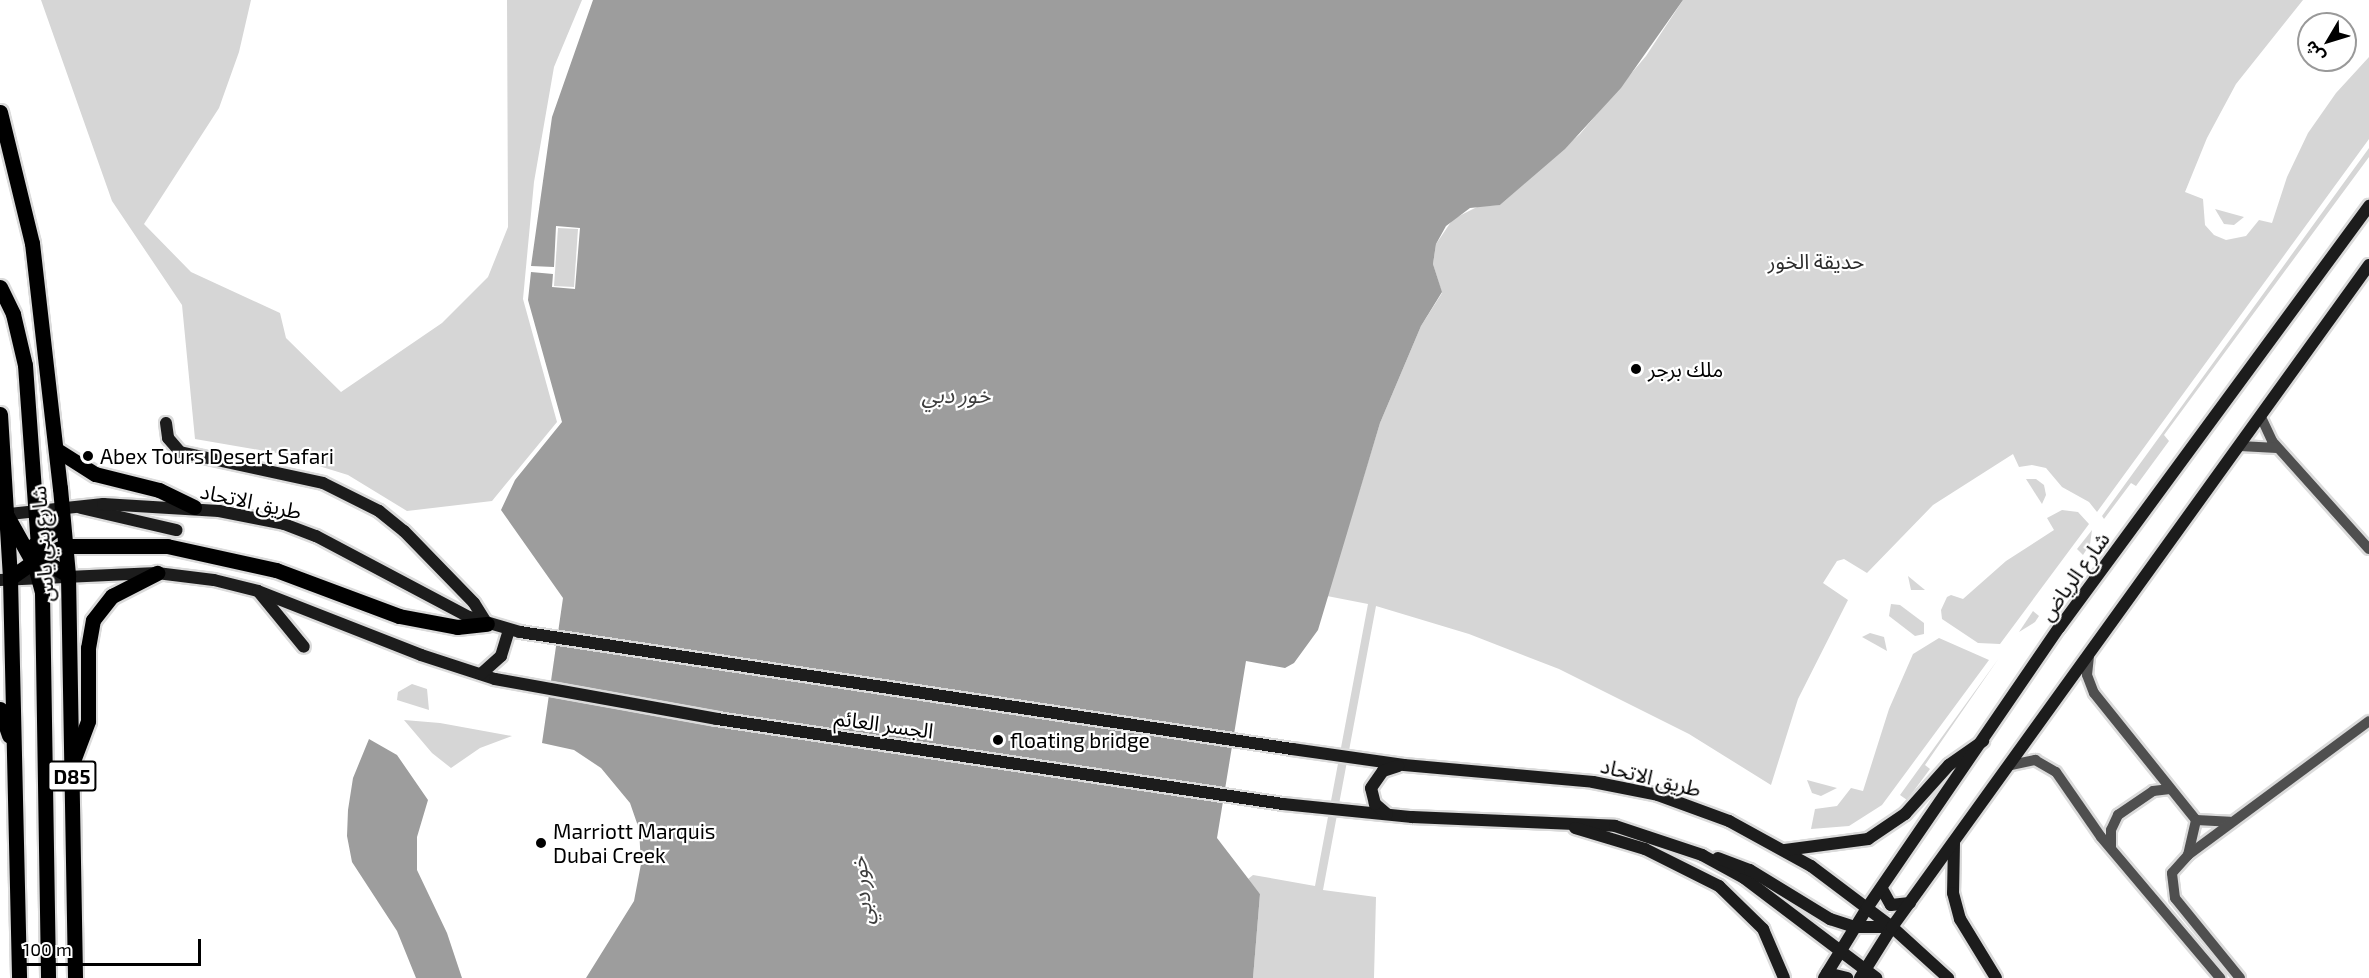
<!DOCTYPE html>
<meta charset="utf-8">
<style>
body{margin:0}
#map{position:relative;width:2369px;height:978px;overflow:hidden;background:#fff;font-family:"Exo 2","Noto Sans Arabic",sans-serif}
div>[style]{position:absolute}
.green>*{inset:0;background:#d6d6d6}
.water>*{inset:0;background:#9d9d9d}
.roads{filter:drop-shadow(2px 0 #dbdbdb) drop-shadow(-2px 0 #dbdbdb) drop-shadow(0 2px #dbdbdb) drop-shadow(0 -2px #dbdbdb)}
.street>*{height:10px;margin:-5px;padding:0 5px;transform-origin:5px;border-radius:5px;background:#4f4f4f}
.secondary>*{height:12px;margin:-6px;padding:0 6px;transform-origin:6px;border-radius:6px;background:#1c1c1c}
.primary>*{height:15px;margin:-7.5px;padding:0 7.5px;transform-origin:7.5px;border-radius:7.5px;background:#000}
.dots>*{width:16px;height:16px;translate:-50% -50%;box-sizing:border-box;border:3px solid #fff;border-radius:50%}
span{translate:-50% -50%;white-space:nowrap;text-align:center;line-height:1.15;-webkit-text-stroke:4.5px #fff;paint-order:stroke}
.shield-label span{padding:2px 4px;background:#fff;border:2px solid;border-radius:4px;-webkit-text-stroke-width:0}
.shield-label{font-size:20px;color:#000;font-weight:700}
.park-label{font-size:21px;color:#2d2d2d}
.poi-label{font-size:21px;color:#000}
.left{translate:0 -50%;text-align:left}
.street-label{font-size:21px;color:#000}
.water-label{font-size:22px;color:#3e3e3e;font-style:italic}
.north{position:absolute;left:2297px;top:12px;width:60px;height:60px;box-sizing:border-box;background:#fff;border:2px solid #999;border-radius:50%;rotate:232deg;font-size:16px;font-weight:700;line-height:24px;text-align:center;color:#000}
.north::after{content:'';display:block;margin:auto;width:21px;height:27px;background:#000;clip-path:polygon(50% 0,100% 100%,50% 72%,0 100%)}
.scale{position:absolute;left:12px;top:939px;width:189px;height:27px;box-sizing:border-box;border:3px solid #000;border-top:0;padding-left:8px;font-size:18px;line-height:21px;white-space:nowrap;color:#000;-webkit-text-stroke:4px #fff;paint-order:stroke}
</style>
<div id="map">
<div class="green">
<div style="clip-path:polygon(41px 0,251px 0,239px 52px,219px 108px,144px 224px,191px 272px,280px 313px,286px 338px,341px 392px,442px 323px,488px 277px,508px 227px,507px 0,582px 0,554px 67px,534px 182px,523px 299px,557px 422px,492px 501px,407px 511px,348px 475px,277px 453px,195px 439px,182px 305px,112px 201px)"></div>
<div style="clip-path:polygon(1683px 0,2303px 0,2236px 84px,2207px 138px,2185px 192px,2203px 199px,2205px 225px,2214px 235px,2226px 240px,2246px 236px,2259px 220px,2272px 223px,2287px 177px,2308px 133px,2336px 93px,2369px 57px,2369px 139px,2097px 512px,2089px 502px,2062px 487px,2046px 468px,2032px 465px,2019px 467px,2013px 454px,1933px 505px,1867px 573px,1844px 559px,1837px 561px,1823px 583px,1848px 600px,1798px 699px,1771px 785px,1689px 734px,1559px 669px,1469px 634px,1376px 606px,1323px 890px,1376px 897px,1374px 978px,1253px 978px,1260px 894px,1248px 879px,1253px 875px,1315px 886px,1368px 604px,1327px 596px,1380px 423px,1421px 326px,1442px 293px,1433px 264px,1436px 244px,1453px 219px,1479px 206px,1500px 205px,1580px 134px,1646px 56px)"></div>
<div style="clip-path:polygon(2369px 148px,2369px 157px,2164px 435px,2169px 441px,2136px 486px,2131px 483px,2104px 519px,2102px 516px)"></div>
<div style="clip-path:polygon(2215px 209px,2244px 217px,2234px 225px,2224px 224px)"></div>
<div style="clip-path:polygon(558px 228px,578px 229px,574px 287px,554px 286px)"></div>
<div style="clip-path:polygon(2026px 479px,2036px 479px,2044px 485px,2046px 495px,2042px 504px)"></div>
<div style="clip-path:polygon(2062px 510px,2078px 512px,2089px 524px,2000px 644px,1978px 643px,1942px 619px,1941px 610px,1947px 597px,1951px 595px,1963px 599px,2006px 561px,2054px 530px,2047px 518px)"></div>
<div style="clip-path:polygon(2092px 530px,2090px 544px,2083px 555px,2077px 549px)"></div>
<div style="clip-path:polygon(1908px 576px,1925px 590px,1911px 590px)"></div>
<div style="clip-path:polygon(1891px 604px,1900px 605px,1924px 623px,1924px 634px,1915px 636px,1889px 616px)"></div>
<div style="clip-path:polygon(2033px 611px,2039px 616px,2035px 622px,2019px 632px)"></div>
<div style="clip-path:polygon(1870px 633px,1884px 637px,1887px 651px,1862px 637px)"></div>
<div style="clip-path:polygon(1939px 638px,1989px 660px,1882px 805px,1849px 826px,1811px 829px,1815px 809px,1837px 806px,1851px 788px,1863px 791px,1889px 709px,1913px 654px)"></div>
<div style="clip-path:polygon(1999px 658px,1925px 765px,1930px 769px,1907px 800px,1900px 795px)"></div>
<div style="clip-path:polygon(412px 684px,427px 689px,429px 710px,397px 700px,398px 692px)"></div>
<div style="clip-path:polygon(404px 720px,440px 723px,512px 736px,480px 748px,451px 768px,432px 753px)"></div>
<div style="clip-path:polygon(1807px 780px,1837px 788px,1821px 796px,1812px 793px)"></div>
</div>
<div class="water">
<div style="clip-path:polygon(593px 0,1683px 0,1621px 88px,1565px 149px,1500px 205px,1470px 208px,1446px 226px,1436px 244px,1433px 264px,1442px 292px,1421px 326px,1380px 423px,1318px 630px,1294px 663px,1285px 668px,1246px 661px,1217px 838px,1260px 894px,1253px 978px,586px 978px,634px 901px,641px 864px,639px 829px,630px 803px,601px 768px,574px 750px,542px 743px,563px 598px,501px 510px,515px 480px,562px 422px,528px 300px,531px 272px,553px 274px,552px 287px,575px 289px,580px 228px,556px 226px,554px 267px,531px 266px,552px 117px)"></div>
<div style="clip-path:polygon(369px 739px,397px 755px,428px 800px,417px 837px,417px 870px,447px 933px,462px 978px,416px 978px,397px 931px,352px 862px,347px 836px,348px 810px,353px 778px)"></div>
</div>
<div class="roads">
<div class="street">
<div style="left:2261px;top:417px;width:26px;rotate:65deg"></div>
<div style="left:2272px;top:441px;width:145px;rotate:48.1deg"></div>
<div style="left:2240px;top:446px;width:37px;rotate:3deg"></div>
<div style="left:2089px;top:656px;width:19px;rotate:96deg"></div>
<div style="left:2087px;top:675px;width:19px;rotate:69deg"></div>
<div style="left:2094px;top:693px;width:163px;rotate:51.2deg"></div>
<div style="left:2196px;top:820px;width:34px;rotate:3deg"></div>
<div style="left:2011px;top:765px;width:25px;rotate:-12deg"></div>
<div style="left:2035px;top:760px;width:24px;rotate:30deg"></div>
<div style="left:2056px;top:772px;width:79px;rotate:55.3deg"></div>
<div style="left:2101px;top:837px;width:185px;rotate:49.8deg"></div>
<div style="left:2111px;top:848px;width:18px;rotate:-90deg"></div>
<div style="left:2111px;top:830px;width:17px;rotate:-65deg"></div>
<div style="left:2118px;top:815px;width:42px;rotate:-34.4deg"></div>
<div style="left:2153px;top:791px;width:17px;rotate:-7deg"></div>
<div style="left:2188px;top:855px;width:36px;rotate:-77deg"></div>
<div style="left:2240px;top:978px;width:103px;rotate:-129.1deg"></div>
<div style="left:2175px;top:898px;width:25px;rotate:-97deg"></div>
<div style="left:2172px;top:873px;width:24px;rotate:-48deg"></div>
<div style="left:2188px;top:855px;width:225px;rotate:-36.5deg"></div>
</div>
<div class="secondary">
<div style="left:166px;top:423px;width:15px;rotate:82deg"></div>
<div style="left:168px;top:438px;width:18px;rotate:49deg"></div>
<div style="left:180px;top:452px;width:146px;rotate:12.2deg"></div>
<div style="left:323px;top:483px;width:63px;rotate:26.6deg"></div>
<div style="left:379px;top:511px;width:32px;rotate:39deg"></div>
<div style="left:404px;top:531px;width:100px;rotate:45.8deg"></div>
<div style="left:474px;top:603px;width:25px;rotate:58deg"></div>
<div style="left:81px;top:508px;width:98px;rotate:13deg"></div>
<div style="left:0;top:515px;width:104px;rotate:-6.1deg"></div>
<div style="left:103px;top:504px;width:116px;rotate:3.5deg"></div>
<div style="left:219px;top:511px;width:66px;rotate:11.3deg"></div>
<div style="left:284px;top:524px;width:34px;rotate:21deg"></div>
<div style="left:316px;top:536px;width:173px;rotate:27.9deg"></div>
<div style="left:469px;top:617px;width:53px;rotate:16.4deg"></div>
<div style="left:520px;top:632px;width:781px;rotate:8.62deg"></div>
<div style="left:1292px;top:749px;width:113px;rotate:8.1deg"></div>
<div style="left:1404px;top:765px;width:190px;rotate:5.1deg"></div>
<div style="left:1593px;top:782px;width:66px;rotate:11.3deg"></div>
<div style="left:1658px;top:795px;width:76px;rotate:20.1deg"></div>
<div style="left:1729px;top:821px;width:94px;rotate:28.8deg"></div>
<div style="left:1811px;top:866px;width:101px;rotate:37deg"></div>
<div style="left:1892px;top:927px;width:76px;rotate:42.3deg"></div>
<div style="left:0;top:580px;width:157px;rotate:-2.6deg"></div>
<div style="left:157px;top:573px;width:57px;rotate:7deg"></div>
<div style="left:214px;top:580px;width:45px;rotate:14deg"></div>
<div style="left:258px;top:591px;width:175px;rotate:21.4deg"></div>
<div style="left:421px;top:655px;width:78px;rotate:18deg"></div>
<div style="left:495px;top:679px;width:226px;rotate:10.2deg"></div>
<div style="left:717px;top:719px;width:572px;rotate:8.54deg"></div>
<div style="left:1283px;top:804px;width:130px;rotate:5.8deg"></div>
<div style="left:1412px;top:817px;width:203px;rotate:2.5deg"></div>
<div style="left:1615px;top:826px;width:92px;rotate:18.4deg"></div>
<div style="left:1702px;top:855px;width:48px;rotate:28.7deg"></div>
<div style="left:1744px;top:878px;width:166px;rotate:37.1deg"></div>
<div style="left:258px;top:591px;width:72px;rotate:50.6deg"></div>
<div style="left:481px;top:674px;width:27px;rotate:-42deg"></div>
<div style="left:501px;top:656px;width:27px;rotate:-73deg"></div>
<div style="left:1387px;top:814px;width:16px;rotate:-140deg"></div>
<div style="left:1375px;top:804px;width:16px;rotate:-104deg"></div>
<div style="left:1371px;top:788px;width:21px;rotate:-55deg"></div>
<div style="left:1383px;top:771px;width:16px;rotate:-18deg"></div>
<div style="left:1575px;top:828px;width:73px;rotate:16.7deg"></div>
<div style="left:1645px;top:849px;width:83px;rotate:26.6deg"></div>
<div style="left:1719px;top:886px;width:62px;rotate:44.3deg"></div>
<div style="left:1763px;top:929px;width:53px;rotate:66.8deg"></div>
<div style="left:1954px;top:843px;width:50px;rotate:91.1deg"></div>
<div style="left:1953px;top:893px;width:27px;rotate:75deg"></div>
<div style="left:1960px;top:919px;width:69px;rotate:58.6deg"></div>
<div style="left:1785px;top:850px;width:84px;rotate:-7.5deg"></div>
<div style="left:1868px;top:839px;width:45px;rotate:-34deg"></div>
<div style="left:1905px;top:814px;width:66px;rotate:-48.1deg"></div>
<div style="left:1949px;top:765px;width:42px;rotate:-35.2deg"></div>
<div style="left:1718px;top:858px;width:34px;rotate:21deg"></div>
<div style="left:1750px;top:870px;width:94px;rotate:31.5deg"></div>
<div style="left:1830px;top:919px;width:26px;rotate:18deg"></div>
<div style="left:1855px;top:927px;width:37px"></div>
<div style="left:1882px;top:889px;width:18px;rotate:61deg"></div>
<div style="left:1891px;top:905px;width:19px;rotate:-6deg"></div>
<div style="left:1827px;top:973px;width:21px;rotate:14deg"></div>
<div style="left:1824px;top:978px;width:82px;rotate:-58.4deg"></div>
<div style="left:1867px;top:908px;width:340px;rotate:-55.6deg"></div>
<div style="left:2059px;top:628px;width:524px;rotate:-53.7deg"></div>
<div style="left:1860px;top:978px;width:60px;rotate:-57.9deg"></div>
<div style="left:1892px;top:927px;width:816px;rotate:-54.23deg"></div>
</div>
<div class="primary">
<div style="left:0;top:112px;width:135px;rotate:76.3deg"></div>
<div style="left:32px;top:243px;width:247px;rotate:83.5deg"></div>
<div style="left:60px;top:488px;width:87px;rotate:84.7deg"></div>
<div style="left:68px;top:575px;width:403px;rotate:89deg"></div>
<div style="left:0;top:287px;width:30px;rotate:64deg"></div>
<div style="left:13px;top:314px;width:52px;rotate:76.8deg"></div>
<div style="left:25px;top:365px;width:183px;rotate:85.9deg"></div>
<div style="left:38px;top:548px;width:16px;rotate:60deg"></div>
<div style="left:46px;top:562px;width:26px;rotate:31deg"></div>
<div style="left:0;top:414px;width:164px;rotate:86.5deg"></div>
<div style="left:10px;top:578px;width:400px;rotate:88.7deg"></div>
<div style="left:57px;top:450px;width:45px;rotate:32.3deg"></div>
<div style="left:95px;top:474px;width:66px;rotate:14deg"></div>
<div style="left:159px;top:490px;width:39px;rotate:26deg"></div>
<div style="left:7px;top:516px;width:57px;rotate:60.8deg"></div>
<div style="left:35px;top:566px;width:28px;rotate:75deg"></div>
<div style="left:42px;top:593px;width:385px;rotate:89.1deg"></div>
<div style="left:31px;top:547px;width:29px;rotate:-36deg"></div>
<div style="left:54px;top:530px;width:19px;rotate:-69deg"></div>
<div style="left:10px;top:578px;width:38px;rotate:-35deg"></div>
<div style="left:41px;top:556px;width:26px;rotate:-23deg"></div>
<div style="left:65px;top:546px;width:102px"></div>
<div style="left:167px;top:546px;width:112px;rotate:12.4deg"></div>
<div style="left:276px;top:570px;width:131px;rotate:20.5deg"></div>
<div style="left:399px;top:616px;width:59px;rotate:10.7deg"></div>
<div style="left:457px;top:627px;width:30px;rotate:-6deg"></div>
<div style="left:0;top:709px;width:28px;rotate:71deg"></div>
<div style="left:73px;top:761px;width:43px;rotate:-69.4deg"></div>
<div style="left:88px;top:721px;width:73px;rotate:-90deg"></div>
<div style="left:88px;top:648px;width:28px;rotate:-80deg"></div>
<div style="left:93px;top:620px;width:31px;rotate:-52deg"></div>
<div style="left:112px;top:596px;width:51px;rotate:-27.1deg"></div>
</div>
</div>
<div class="dots">
<div style="left:1636px;top:369px;background:#000"></div>
<div style="left:88px;top:456px;background:#000"></div>
<div style="left:998px;top:740px;background:#000"></div>
<div style="left:541px;top:843px;background:#000"></div>
</div>
<div class="shield-label">
<span style="left:72px;top:776px">D85</span>
</div>
<div class="park-label">
<span style="left:1816px;top:261px">حديقة الخور</span>
</div>
<div class="poi-label">
<span class="left" style="left:1648px;top:369px">ملك برجر</span>
<span class="left" style="left:100px;top:456px">Abex Tours Desert Safari</span>
<span class="left" style="left:1010px;top:740px">floating bridge</span>
<span class="left" style="left:553px;top:843px">Marriott Marquis<br>Dubai Creek</span>
</div>
<div class="street-label">
<span style="left:251px;top:501px;rotate:12deg">طريق الاتحاد</span>
<span style="left:42px;top:544px;rotate:-94deg">شارع بني ياس</span>
<span style="left:2074px;top:576px;rotate:-54deg">شارع الرياض</span>
<span style="left:884px;top:724px;rotate:8deg">الجسر العائم</span>
<span style="left:1651px;top:777px;rotate:14deg">طريق الاتحاد</span>
</div>
<div class="water-label">
<span style="left:956px;top:395px">خور دبي</span>
<span style="left:861px;top:891px;rotate:-96deg">خور دبي</span>
</div>
<div class="north">ش</div>
<div class="scale">100 m</div>
</div>
